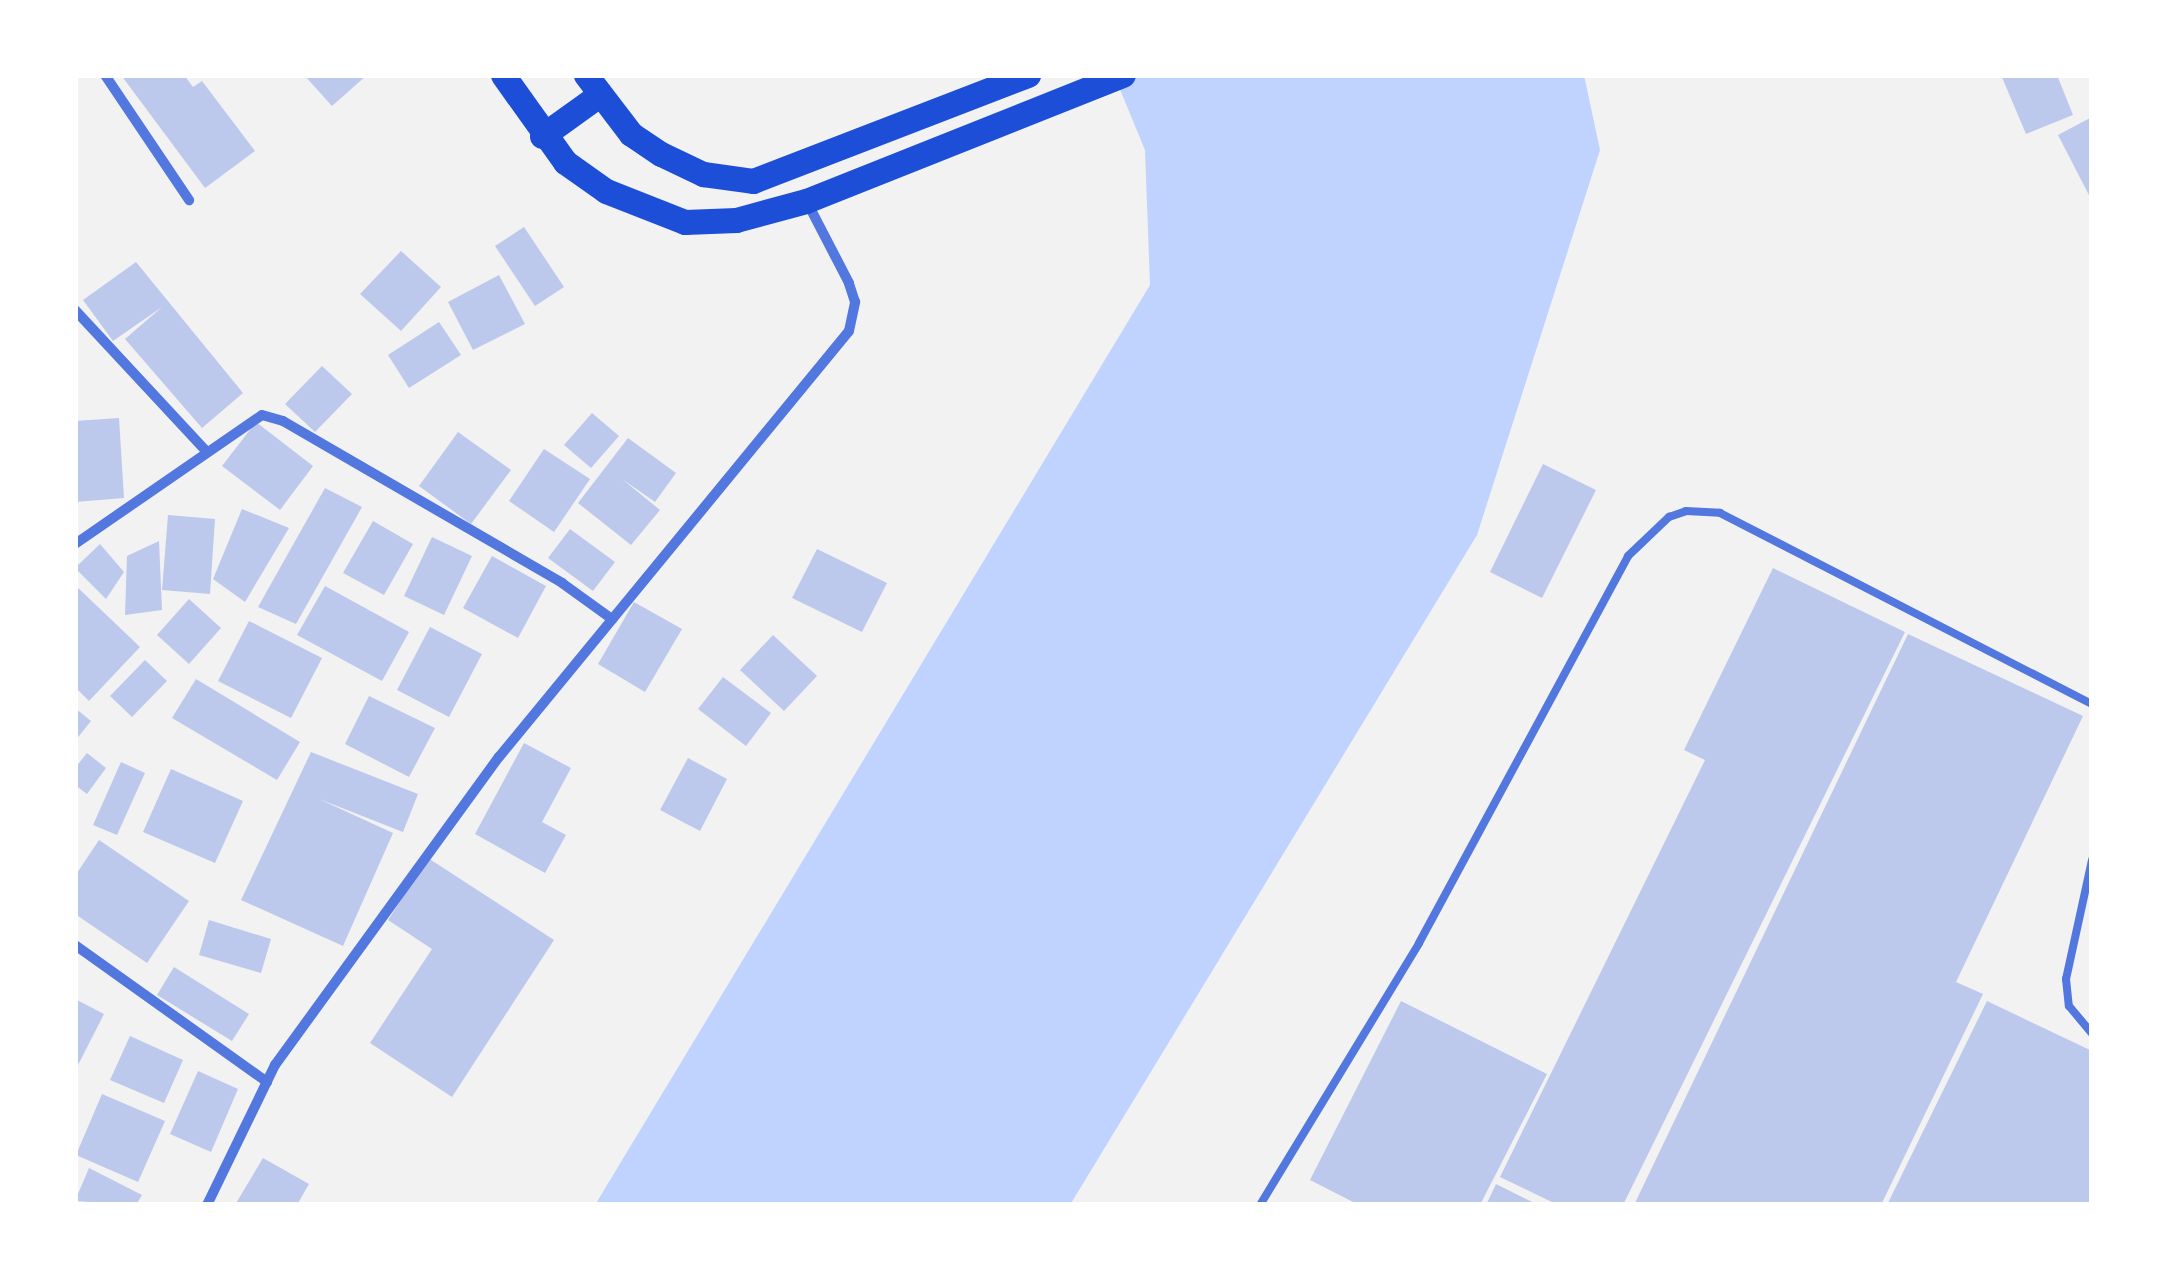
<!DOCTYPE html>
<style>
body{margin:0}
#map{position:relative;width:2167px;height:1280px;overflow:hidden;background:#f2f2f2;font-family:Overpass,sans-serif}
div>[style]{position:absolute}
.water>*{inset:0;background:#bfd3fe}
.building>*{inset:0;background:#bdc9ec}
.service>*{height:8px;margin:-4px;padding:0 4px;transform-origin:4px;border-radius:4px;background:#5277de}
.minor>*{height:10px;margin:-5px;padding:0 5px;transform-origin:5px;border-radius:5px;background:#5277de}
.primary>*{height:25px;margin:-12.5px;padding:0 12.5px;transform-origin:12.5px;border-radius:12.5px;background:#1d4ed8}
span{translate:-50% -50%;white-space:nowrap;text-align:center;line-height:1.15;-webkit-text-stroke:8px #fff;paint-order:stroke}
.frame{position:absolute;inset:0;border:78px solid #fff;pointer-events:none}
</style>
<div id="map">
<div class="water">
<div style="clip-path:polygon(1114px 75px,1584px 75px,1600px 150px,1477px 535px,1070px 1205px,595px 1205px,1150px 285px,1145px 150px)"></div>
</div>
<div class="building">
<div style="clip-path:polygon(121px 75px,184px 75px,193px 87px,202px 81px,255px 151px,205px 188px)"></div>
<div style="clip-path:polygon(304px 75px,367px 75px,332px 106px)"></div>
<div style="clip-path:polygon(2001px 75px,2057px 75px,2073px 115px,2026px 134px)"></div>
<div style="clip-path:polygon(2092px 117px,2092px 201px,2058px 135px)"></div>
<div style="clip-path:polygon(524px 227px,564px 287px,535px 306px,495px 246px)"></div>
<div style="clip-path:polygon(401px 251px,441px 287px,401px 331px,360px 294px)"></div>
<div style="clip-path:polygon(136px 262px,243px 393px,202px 428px,125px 339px,162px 307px,113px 341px,83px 300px)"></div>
<div style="clip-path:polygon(499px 275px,525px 324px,473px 350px,448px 302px)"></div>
<div style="clip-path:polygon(439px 322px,461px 355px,409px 388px,388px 355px)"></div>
<div style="clip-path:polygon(322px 366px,352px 394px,315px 432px,285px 404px)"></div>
<div style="clip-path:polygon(592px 413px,619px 436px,591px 468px,564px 445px)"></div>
<div style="clip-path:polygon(119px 418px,124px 498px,75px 502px,75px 421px)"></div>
<div style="clip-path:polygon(256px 422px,313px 466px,280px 510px,222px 466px)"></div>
<div style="clip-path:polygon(458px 432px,511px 470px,471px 524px,419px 486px)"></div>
<div style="clip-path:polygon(628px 438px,676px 473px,655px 502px,622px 479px,660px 510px,631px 545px,578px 503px)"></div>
<div style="clip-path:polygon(544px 449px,590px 479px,554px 532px,509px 501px)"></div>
<div style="clip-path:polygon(1543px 464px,1596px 490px,1542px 598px,1490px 572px)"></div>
<div style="clip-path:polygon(325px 488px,362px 507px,296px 624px,258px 607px)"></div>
<div style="clip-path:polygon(242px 509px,289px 528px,245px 602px,213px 579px)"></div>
<div style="clip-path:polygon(168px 515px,215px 519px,210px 594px,162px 590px)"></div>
<div style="clip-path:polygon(373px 521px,413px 544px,384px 595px,343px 573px)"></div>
<div style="clip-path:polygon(570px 529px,615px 562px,593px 591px,548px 558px)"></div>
<div style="clip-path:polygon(432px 537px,472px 556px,444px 615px,404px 596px)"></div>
<div style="clip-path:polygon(159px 541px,162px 610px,125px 615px,127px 556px)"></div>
<div style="clip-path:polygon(100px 544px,124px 572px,106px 599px,75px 568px)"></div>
<div style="clip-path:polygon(817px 549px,887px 583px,862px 632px,792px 598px)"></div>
<div style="clip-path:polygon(492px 556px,546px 586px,518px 638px,463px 608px)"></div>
<div style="clip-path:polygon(1773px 568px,1905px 632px,1623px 1205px,1558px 1205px,1500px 1177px,1705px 760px,1684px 750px)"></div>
<div style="clip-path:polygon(75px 585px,140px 647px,89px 701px,75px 687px)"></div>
<div style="clip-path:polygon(325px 586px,409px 632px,382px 681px,297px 635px)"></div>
<div style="clip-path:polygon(189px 599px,221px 628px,189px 664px,157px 635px)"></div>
<div style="clip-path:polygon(634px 602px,682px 629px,645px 692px,598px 664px)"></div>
<div style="clip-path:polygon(249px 621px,322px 658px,291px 718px,218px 681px)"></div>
<div style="clip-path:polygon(430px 627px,482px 654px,449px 717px,397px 690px)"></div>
<div style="clip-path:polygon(1908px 634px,2083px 716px,1956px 982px,1983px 994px,1881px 1205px,1634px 1205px)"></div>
<div style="clip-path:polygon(773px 635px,817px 676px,784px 711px,740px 670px)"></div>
<div style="clip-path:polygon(145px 660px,167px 681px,132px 717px,110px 696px)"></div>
<div style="clip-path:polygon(723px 677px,771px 713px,746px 746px,698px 709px)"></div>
<div style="clip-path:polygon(196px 679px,300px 742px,277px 780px,172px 718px)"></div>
<div style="clip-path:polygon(369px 696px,435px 728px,409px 777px,345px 744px)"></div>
<div style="clip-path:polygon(75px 708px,91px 721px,75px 741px)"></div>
<div style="clip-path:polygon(524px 743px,571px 768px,542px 822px,566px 835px,545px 873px,475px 834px)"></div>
<div style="clip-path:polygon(311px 752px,418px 794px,403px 832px,319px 799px,393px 833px,343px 946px,241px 900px)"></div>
<div style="clip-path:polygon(87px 753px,106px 768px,87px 794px,75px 785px,75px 768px)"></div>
<div style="clip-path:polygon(688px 758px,727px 779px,700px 831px,660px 810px)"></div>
<div style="clip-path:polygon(121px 762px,145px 773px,117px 835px,93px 825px)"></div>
<div style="clip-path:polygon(171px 769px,243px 801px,215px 863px,143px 832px)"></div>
<div style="clip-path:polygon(99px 840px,189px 901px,147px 963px,75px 914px,75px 876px)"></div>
<div style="clip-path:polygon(428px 858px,554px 940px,452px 1097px,370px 1043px,432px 949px,388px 920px)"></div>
<div style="clip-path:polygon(209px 920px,271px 939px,261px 973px,199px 955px)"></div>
<div style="clip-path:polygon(174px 967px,249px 1014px,232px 1041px,157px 995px)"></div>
<div style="clip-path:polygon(75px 999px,104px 1014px,75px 1071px)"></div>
<div style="clip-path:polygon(1401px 1001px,1547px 1074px,1480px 1205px,1359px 1205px,1310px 1180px)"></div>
<div style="clip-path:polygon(1987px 1001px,2092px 1051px,2092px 1205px,1887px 1205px)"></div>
<div style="clip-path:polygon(130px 1036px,183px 1060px,164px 1103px,110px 1080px)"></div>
<div style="clip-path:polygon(198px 1071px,238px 1089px,211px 1152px,170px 1134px)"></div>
<div style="clip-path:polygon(102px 1094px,165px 1121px,138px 1182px,76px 1155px)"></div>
<div style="clip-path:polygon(263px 1158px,309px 1184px,297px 1205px,235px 1205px)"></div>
<div style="clip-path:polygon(89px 1168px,142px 1195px,136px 1205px,75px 1201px)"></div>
<div style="clip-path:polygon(1496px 1184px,1538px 1205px,1486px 1205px)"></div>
</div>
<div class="service">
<div style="left:2092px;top:860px;width:122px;rotate:102.3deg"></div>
<div style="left:2066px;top:979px;width:27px;rotate:84deg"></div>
<div style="left:2069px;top:1006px;width:35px;rotate:50deg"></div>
<div style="left:1260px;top:1205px;width:306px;rotate:-58.7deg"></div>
<div style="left:1419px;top:943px;width:440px;rotate:-61.6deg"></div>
<div style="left:1628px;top:556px;width:57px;rotate:-43.6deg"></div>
<div style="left:1669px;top:517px;width:18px;rotate:-19deg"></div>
<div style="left:1686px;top:511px;width:34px;rotate:3deg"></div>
<div style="left:1720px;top:513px;width:418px;rotate:27.2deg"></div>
</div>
<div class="minor">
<div style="left:105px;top:75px;width:151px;rotate:56.1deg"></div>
<div style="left:75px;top:310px;width:192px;rotate:47.1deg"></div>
<div style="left:75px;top:544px;width:227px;rotate:-34.6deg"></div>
<div style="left:262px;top:415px;width:22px;rotate:16deg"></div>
<div style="left:283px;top:421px;width:323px;rotate:30.1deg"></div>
<div style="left:562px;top:583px;width:62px;rotate:35.8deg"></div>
<div style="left:75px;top:945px;width:236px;rotate:35.5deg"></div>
<div style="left:207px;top:1205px;width:156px;rotate:-64.1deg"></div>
<div style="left:275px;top:1065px;width:381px;rotate:-54deg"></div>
<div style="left:499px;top:757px;width:551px;rotate:-50.59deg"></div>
<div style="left:849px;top:331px;width:30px;rotate:-78deg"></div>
<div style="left:855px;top:302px;width:20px;rotate:-108deg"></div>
<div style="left:849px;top:283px;width:91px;rotate:-117.4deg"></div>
</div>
<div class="primary">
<div style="left:503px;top:75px;width:107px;rotate:54.5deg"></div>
<div style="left:565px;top:162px;width:50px;rotate:35.3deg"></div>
<div style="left:606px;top:191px;width:85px;rotate:21.4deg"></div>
<div style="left:685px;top:222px;width:51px;rotate:-2.2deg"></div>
<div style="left:736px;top:220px;width:73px;rotate:-15.2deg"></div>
<div style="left:806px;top:201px;width:341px;rotate:-21.7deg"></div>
<div style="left:586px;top:75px;width:74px;rotate:52.7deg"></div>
<div style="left:631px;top:134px;width:36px;rotate:34deg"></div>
<div style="left:661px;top:154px;width:47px;rotate:25.5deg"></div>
<div style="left:703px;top:174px;width:50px;rotate:8deg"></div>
<div style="left:753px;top:181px;width:295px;rotate:-21.1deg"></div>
<div style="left:542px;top:136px;width:70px;rotate:-35.7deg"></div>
</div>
<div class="frame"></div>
</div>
